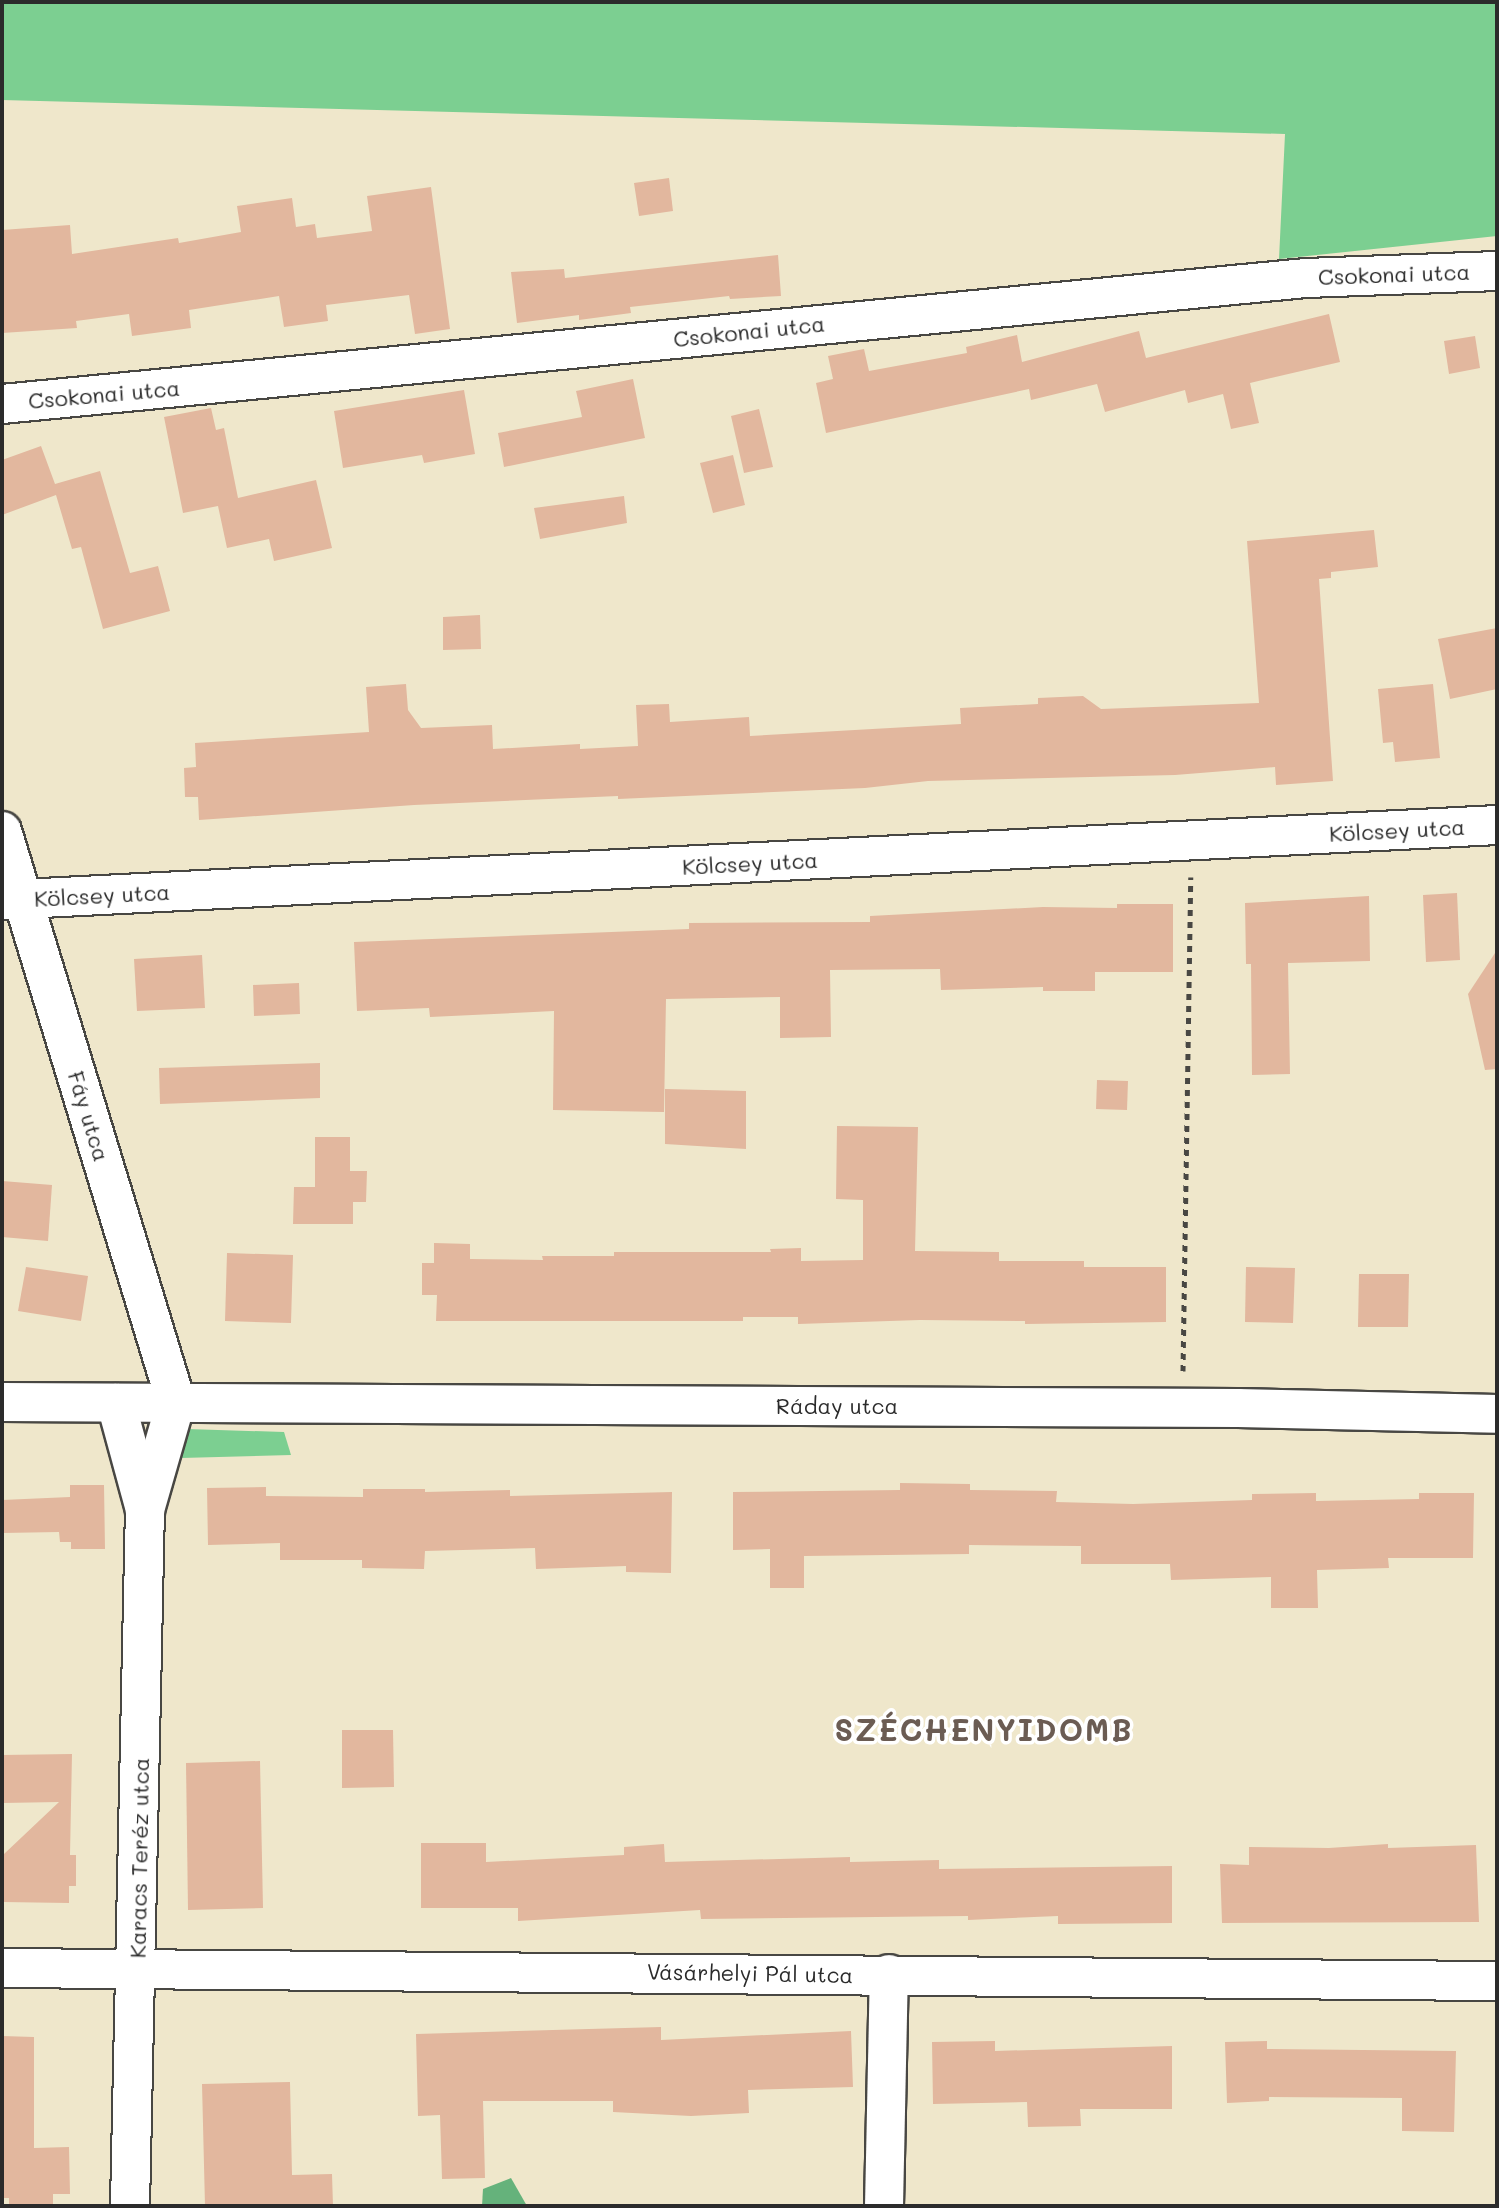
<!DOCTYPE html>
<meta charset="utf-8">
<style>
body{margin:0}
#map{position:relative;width:1499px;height:2208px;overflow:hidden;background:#efe7cb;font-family:Mali,sans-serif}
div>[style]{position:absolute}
.green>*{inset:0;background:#7ccf91}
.forest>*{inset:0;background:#65b27b}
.building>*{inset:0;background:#e2b79e}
.path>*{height:5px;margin-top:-2.5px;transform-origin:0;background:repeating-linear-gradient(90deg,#484743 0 6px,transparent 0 12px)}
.roads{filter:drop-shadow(2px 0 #484743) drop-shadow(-2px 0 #484743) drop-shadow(0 2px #484743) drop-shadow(0 -2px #484743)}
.street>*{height:38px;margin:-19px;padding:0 19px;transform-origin:19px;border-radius:19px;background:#fff}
span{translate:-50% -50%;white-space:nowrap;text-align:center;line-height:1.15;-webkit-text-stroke:7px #fff;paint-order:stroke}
.street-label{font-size:22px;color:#2b2b2b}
.district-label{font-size:30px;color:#6b5c53;font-weight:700;letter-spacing:2px}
.frame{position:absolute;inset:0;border:4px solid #2b2b2b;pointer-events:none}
</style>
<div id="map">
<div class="green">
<div style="clip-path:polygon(2px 2px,1497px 2px,1497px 236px,1279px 259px,1285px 134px,2px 100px)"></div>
<div style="clip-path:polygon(187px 1429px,284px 1432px,291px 1455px,181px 1458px)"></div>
</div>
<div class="forest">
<div style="clip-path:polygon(511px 2178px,527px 2206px,482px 2206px,483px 2189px)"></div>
</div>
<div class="building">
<div style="clip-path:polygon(669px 178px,673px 211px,639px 216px,634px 183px)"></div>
<div style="clip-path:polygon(431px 187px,450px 329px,415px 334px,409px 295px,326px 305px,328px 321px,284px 327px,279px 296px,189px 310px,191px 328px,132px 336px,129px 314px,76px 321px,77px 328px,2px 333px,2px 230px,70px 225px,72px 254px,178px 238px,179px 243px,241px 232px,237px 206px,292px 198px,296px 227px,315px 224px,317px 238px,372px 231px,367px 196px)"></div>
<div style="clip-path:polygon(778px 255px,781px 296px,730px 299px,729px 296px,630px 307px,631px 313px,579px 320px,579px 315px,517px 323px,511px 272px,564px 269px,565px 278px)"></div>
<div style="clip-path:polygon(1329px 314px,1340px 362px,1250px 383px,1259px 423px,1231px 429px,1223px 394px,1188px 403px,1185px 390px,1105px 412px,1097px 384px,1031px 400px,1029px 389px,826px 433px,816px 383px,833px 379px,828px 356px,864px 349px,869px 371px,967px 353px,966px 347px,1017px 335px,1022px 362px,1139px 331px,1146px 358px)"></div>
<div style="clip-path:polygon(1475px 336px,1480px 368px,1449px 374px,1444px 341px)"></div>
<div style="clip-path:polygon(633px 379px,645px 438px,504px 467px,498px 433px,582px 417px,576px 391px)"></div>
<div style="clip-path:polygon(464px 390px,475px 454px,424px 463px,422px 455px,343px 468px,334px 411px)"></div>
<div style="clip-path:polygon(211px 408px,216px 430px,224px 428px,238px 498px,316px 480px,332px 548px,274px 561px,269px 539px,227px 548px,218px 506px,183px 513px,164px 417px)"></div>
<div style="clip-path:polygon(759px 409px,773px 467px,744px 473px,731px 416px)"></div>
<div style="clip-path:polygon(41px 446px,55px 484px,100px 471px,130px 573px,158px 566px,170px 611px,103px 629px,81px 547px,72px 549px,56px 495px,2px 515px,2px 460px)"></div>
<div style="clip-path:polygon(733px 455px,745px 505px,713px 513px,700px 463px)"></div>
<div style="clip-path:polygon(624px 496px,627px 523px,540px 539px,534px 508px)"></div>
<div style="clip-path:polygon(1374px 530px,1378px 567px,1331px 572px,1331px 578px,1319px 579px,1333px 781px,1276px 785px,1275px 767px,1175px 775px,928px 781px,865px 788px,618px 799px,618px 796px,414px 805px,199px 820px,198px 797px,185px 797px,184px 768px,196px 767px,195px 743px,369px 732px,366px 687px,406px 684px,408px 710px,421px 728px,492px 725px,493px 749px,580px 744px,580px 749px,638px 746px,636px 705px,669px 704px,670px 722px,749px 717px,750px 736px,961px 724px,960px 708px,1038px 704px,1038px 698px,1083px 696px,1101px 709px,1259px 703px,1247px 541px)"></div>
<div style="clip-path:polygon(480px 615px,481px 649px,443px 650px,443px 617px)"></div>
<div style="clip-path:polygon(1497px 628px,1497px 689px,1450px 699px,1438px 639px)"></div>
<div style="clip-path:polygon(1433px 684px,1440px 758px,1395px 762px,1393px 742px,1383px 743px,1378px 689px)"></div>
<div style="clip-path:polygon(1457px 893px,1460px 960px,1426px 962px,1423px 895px)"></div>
<div style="clip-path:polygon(1369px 896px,1370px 961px,1288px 963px,1290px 1074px,1252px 1075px,1251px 964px,1246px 964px,1245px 903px)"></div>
<div style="clip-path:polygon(1117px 904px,1173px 904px,1173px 972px,1095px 972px,1095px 991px,1043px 991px,1043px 987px,941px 990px,940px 969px,830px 970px,831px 1037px,780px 1038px,780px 997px,666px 999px,664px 1112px,553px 1110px,554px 1011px,430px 1017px,429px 1008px,357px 1011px,354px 942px,689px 929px,689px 923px,870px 922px,870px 916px,1043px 907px,1117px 908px)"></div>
<div style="clip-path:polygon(1497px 950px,1497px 1069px,1485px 1070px,1468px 994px)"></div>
<div style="clip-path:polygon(202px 955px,205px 1008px,137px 1011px,134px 959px)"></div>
<div style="clip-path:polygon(299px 983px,300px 1014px,254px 1016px,253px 985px)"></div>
<div style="clip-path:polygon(320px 1063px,320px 1098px,160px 1104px,159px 1068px)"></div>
<div style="clip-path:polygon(1097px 1080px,1128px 1081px,1127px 1110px,1096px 1109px)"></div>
<div style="clip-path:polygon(665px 1089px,746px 1091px,746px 1149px,665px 1144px)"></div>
<div style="clip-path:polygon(837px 1126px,918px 1127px,915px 1251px,999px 1252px,999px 1261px,1084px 1261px,1084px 1267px,1166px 1267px,1166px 1322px,1025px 1324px,1025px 1321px,920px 1320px,798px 1324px,798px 1317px,743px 1317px,743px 1321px,436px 1321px,437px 1295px,422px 1295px,422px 1263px,434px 1263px,434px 1243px,470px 1244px,470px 1259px,543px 1260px,542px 1256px,614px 1256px,614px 1252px,771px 1252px,770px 1249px,801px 1248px,801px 1261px,863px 1260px,863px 1200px,836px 1199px)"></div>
<div style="clip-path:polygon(315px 1137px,350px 1137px,350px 1171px,367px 1171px,366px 1202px,353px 1202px,353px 1224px,293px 1224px,294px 1187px,315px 1187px)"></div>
<div style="clip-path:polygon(2px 1181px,52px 1185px,48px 1241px,2px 1237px)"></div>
<div style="clip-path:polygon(227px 1253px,293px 1255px,291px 1323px,225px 1321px)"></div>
<div style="clip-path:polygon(26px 1267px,88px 1276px,81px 1321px,18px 1311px)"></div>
<div style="clip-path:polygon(1246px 1267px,1295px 1268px,1293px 1323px,1245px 1322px)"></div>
<div style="clip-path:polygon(1359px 1274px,1409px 1274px,1408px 1327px,1358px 1327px)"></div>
<div style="clip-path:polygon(900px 1483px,970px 1484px,970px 1490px,1057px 1491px,1056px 1502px,1133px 1504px,1252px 1500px,1252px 1494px,1316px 1493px,1316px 1501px,1419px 1499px,1419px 1493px,1474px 1493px,1473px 1558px,1388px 1558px,1389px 1568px,1317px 1570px,1318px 1608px,1271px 1608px,1271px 1577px,1171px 1580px,1170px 1564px,1081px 1564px,1081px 1546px,969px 1545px,969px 1554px,804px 1556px,804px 1588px,770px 1588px,770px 1549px,733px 1550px,733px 1492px,900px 1490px)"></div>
<div style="clip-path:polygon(70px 1485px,104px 1485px,105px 1549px,71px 1549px,71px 1542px,60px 1542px,59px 1532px,2px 1533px,2px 1500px,70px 1497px)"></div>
<div style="clip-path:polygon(266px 1487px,266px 1496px,363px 1497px,363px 1489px,425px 1489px,425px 1492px,510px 1490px,510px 1496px,672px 1492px,671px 1573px,626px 1572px,626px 1566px,536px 1569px,535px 1548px,425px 1551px,424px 1569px,362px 1568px,362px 1560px,280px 1560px,280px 1543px,208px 1545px,207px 1488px)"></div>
<div style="clip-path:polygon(342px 1730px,393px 1730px,394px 1787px,342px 1788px)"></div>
<div style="clip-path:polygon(72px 1754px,70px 1855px,76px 1855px,76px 1886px,69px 1886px,69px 1903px,3px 1902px,4px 1854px,59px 1802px,2px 1803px,2px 1755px)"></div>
<div style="clip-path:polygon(260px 1761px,263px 1908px,188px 1910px,186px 1763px)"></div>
<div style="clip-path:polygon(421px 1843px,486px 1843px,486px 1862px,624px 1855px,624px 1847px,664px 1844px,665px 1862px,850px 1857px,850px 1862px,939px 1860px,939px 1869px,1172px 1866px,1172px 1923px,1058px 1924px,1058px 1916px,968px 1920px,968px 1916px,701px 1919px,700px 1910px,518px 1921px,518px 1908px,421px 1908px)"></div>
<div style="clip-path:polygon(1388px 1844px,1388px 1848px,1476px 1845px,1479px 1922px,1222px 1923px,1220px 1864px,1249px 1865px,1249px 1847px,1329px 1848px)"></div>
<div style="clip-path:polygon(661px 2027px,661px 2040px,851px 2031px,853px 2087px,748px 2090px,749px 2113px,691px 2116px,613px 2112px,613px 2101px,483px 2101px,485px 2178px,442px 2179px,440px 2115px,418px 2116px,416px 2034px)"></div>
<div style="clip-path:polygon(2px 2036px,34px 2037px,34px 2148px,69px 2147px,70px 2194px,53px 2194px,53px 2206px,9px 2206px,9px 2198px,2px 2198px)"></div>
<div style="clip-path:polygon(995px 2041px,995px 2051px,1172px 2046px,1172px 2109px,1080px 2109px,1081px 2126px,1028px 2127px,1027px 2102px,933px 2104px,932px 2042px)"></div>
<div style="clip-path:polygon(1267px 2041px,1267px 2049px,1456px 2051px,1454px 2132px,1402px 2131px,1402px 2098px,1269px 2097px,1269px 2101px,1227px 2103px,1225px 2042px)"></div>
<div style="clip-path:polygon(290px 2082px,292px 2175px,332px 2174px,333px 2206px,205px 2206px,202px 2084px)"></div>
</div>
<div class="path">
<div style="left:1183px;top:1371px;width:494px;rotate:-89.1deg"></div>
</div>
<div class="roads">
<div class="street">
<div style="left:2px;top:404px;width:1310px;rotate:-5.52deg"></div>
<div style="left:1306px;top:278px;width:191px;rotate:-2.1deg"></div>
<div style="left:2px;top:831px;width:597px;rotate:73.05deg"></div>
<div style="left:2px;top:900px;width:1497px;rotate:-2.87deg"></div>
<div style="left:2px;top:1402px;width:1236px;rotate:0.28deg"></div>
<div style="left:1238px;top:1408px;width:259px;rotate:1.3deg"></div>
<div style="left:116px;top:1403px;width:111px;rotate:74.8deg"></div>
<div style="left:2px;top:1968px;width:1495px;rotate:0.5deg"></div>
<div style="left:130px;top:2206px;width:696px;rotate:-88.77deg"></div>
<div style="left:145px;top:1510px;width:112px;rotate:-74deg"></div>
<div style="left:884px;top:2206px;width:232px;rotate:-88.8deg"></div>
</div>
</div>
<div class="street-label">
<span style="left:1394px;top:274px;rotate:-2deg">Csokonai utca</span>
<span style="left:749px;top:331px;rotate:-6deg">Csokonai utca</span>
<span style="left:104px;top:394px;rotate:-5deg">Csokonai utca</span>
<span style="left:1397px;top:830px;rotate:-3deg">Kölcsey utca</span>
<span style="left:750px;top:863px;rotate:-3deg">Kölcsey utca</span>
<span style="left:102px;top:895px;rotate:-3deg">Kölcsey utca</span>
<span style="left:89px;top:1116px;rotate:73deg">Fáy utca</span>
<span style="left:837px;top:1406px">Ráday utca</span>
<span style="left:139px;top:1858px;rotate:-89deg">Karacs Teréz utca</span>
<span style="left:750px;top:1973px;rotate:1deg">Vásárhelyi Pál utca</span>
</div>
<div class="district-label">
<span style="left:984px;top:1729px">SZÉCHENYIDOMB</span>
</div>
<div class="frame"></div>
</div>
